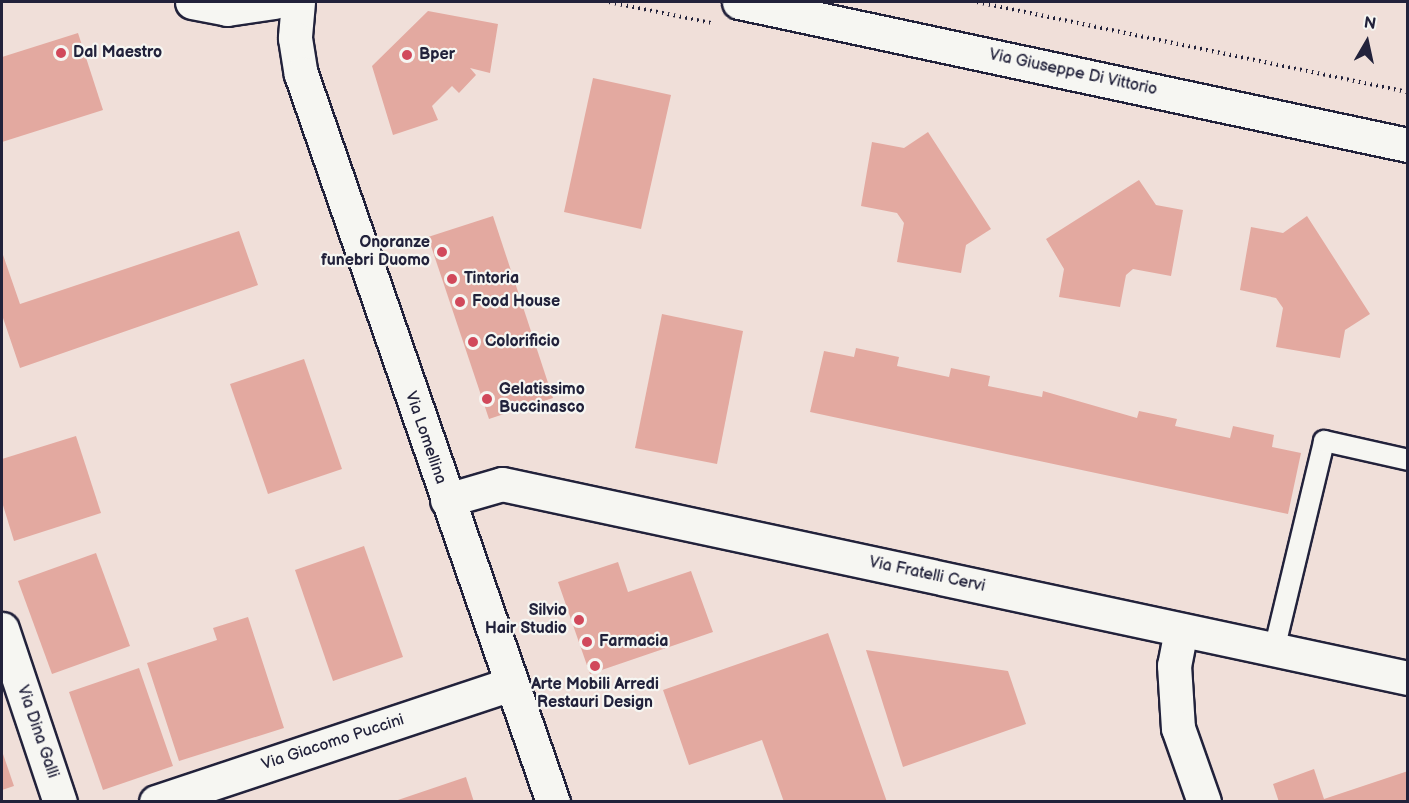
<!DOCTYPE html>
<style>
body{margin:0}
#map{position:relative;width:1409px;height:803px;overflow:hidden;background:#f0dfd9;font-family:"Balsamiq Sans",sans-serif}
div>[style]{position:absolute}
.building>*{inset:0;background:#e3a9a0}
.path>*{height:4px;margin-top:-2px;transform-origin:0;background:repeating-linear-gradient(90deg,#22223b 0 1.5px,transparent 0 6px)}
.roads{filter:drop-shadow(2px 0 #22223b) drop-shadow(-2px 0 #22223b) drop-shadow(0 2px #22223b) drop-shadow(0 -2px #22223b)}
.service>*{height:20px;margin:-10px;padding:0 10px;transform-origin:10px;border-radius:10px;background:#f6f6f2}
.minor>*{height:33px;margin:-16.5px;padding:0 16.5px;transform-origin:16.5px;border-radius:16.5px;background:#f6f6f2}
.secondary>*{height:33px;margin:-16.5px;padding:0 16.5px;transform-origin:16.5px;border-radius:16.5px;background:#f6f6f2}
.dots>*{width:16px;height:16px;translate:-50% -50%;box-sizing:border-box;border:3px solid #f6f6f2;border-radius:50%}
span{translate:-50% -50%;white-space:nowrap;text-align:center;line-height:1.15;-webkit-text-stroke:4.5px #f6f6f2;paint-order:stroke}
.poi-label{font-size:16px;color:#22223b;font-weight:700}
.left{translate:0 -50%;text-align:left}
.right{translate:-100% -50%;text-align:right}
.street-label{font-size:16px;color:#22223b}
.frame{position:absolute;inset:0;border:3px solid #22223b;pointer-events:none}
.north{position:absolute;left:1337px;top:12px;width:60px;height:60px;-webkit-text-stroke:4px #f6f6f2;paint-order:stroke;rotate:9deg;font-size:16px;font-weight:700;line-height:24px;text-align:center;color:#22223b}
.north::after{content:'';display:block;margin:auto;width:21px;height:27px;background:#22223b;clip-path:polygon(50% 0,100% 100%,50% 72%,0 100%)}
</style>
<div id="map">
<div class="building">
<div style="clip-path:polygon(428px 11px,498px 24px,490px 73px,470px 68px,476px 75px,459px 93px,452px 86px,432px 106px,438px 120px,393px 135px,372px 66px)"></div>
<div style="clip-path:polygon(78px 33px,103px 110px,2px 142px,2px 57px)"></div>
<div style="clip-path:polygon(593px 78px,671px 95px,641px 229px,564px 212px)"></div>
<div style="clip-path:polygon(928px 132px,991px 229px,966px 245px,961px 273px,897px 262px,904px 223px,897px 213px,861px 206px,872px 142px,904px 148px)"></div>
<div style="clip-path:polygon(1139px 180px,1156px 205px,1183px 210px,1171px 276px,1133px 269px,1126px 275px,1120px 307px,1059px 297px,1064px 269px,1046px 239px)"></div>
<div style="clip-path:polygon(493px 216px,553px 398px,489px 419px,428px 237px)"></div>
<div style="clip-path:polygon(1307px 216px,1370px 314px,1345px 330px,1340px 358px,1276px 347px,1283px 308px,1276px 298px,1240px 290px,1251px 227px,1283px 233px)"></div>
<div style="clip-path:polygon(239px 231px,258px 285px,20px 368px,2px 315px,2px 252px,20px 304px)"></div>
<div style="clip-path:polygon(662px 314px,743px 331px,717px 464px,635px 448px)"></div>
<div style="clip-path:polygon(856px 348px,899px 357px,897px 366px,949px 377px,951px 368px,990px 376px,988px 386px,1042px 397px,1043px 391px,1137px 418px,1139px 411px,1177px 419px,1175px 426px,1230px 438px,1233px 426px,1274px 435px,1272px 447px,1301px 453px,1288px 514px,810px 412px,824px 351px,854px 357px)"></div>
<div style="clip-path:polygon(304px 359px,342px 469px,268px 494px,230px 384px)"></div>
<div style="clip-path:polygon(76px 436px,101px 513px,14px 541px,2px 502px,2px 459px)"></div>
<div style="clip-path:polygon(364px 546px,403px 657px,333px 681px,295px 570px)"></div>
<div style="clip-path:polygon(96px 553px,130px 646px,52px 674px,18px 581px)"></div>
<div style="clip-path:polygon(618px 562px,628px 592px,691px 571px,713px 632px,590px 674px,558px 582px)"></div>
<div style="clip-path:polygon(248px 617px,284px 728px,179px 761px,147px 663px,217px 640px,213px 628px)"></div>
<div style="clip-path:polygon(828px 633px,887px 802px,784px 802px,762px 740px,689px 765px,663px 690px)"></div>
<div style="clip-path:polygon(866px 650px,1008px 671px,1026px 724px,903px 767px)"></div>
<div style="clip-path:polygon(139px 668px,173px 766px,103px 790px,69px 692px)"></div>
<div style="clip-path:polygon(2px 751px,14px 786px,2px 790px)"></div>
<div style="clip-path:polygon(1314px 769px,1324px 799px,1408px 771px,1408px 802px,1279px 802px,1273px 784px)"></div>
<div style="clip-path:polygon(466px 777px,474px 802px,395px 802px,395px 801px)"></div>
</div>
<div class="path">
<div style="left:609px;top:2px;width:104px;rotate:11.6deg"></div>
<div style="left:977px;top:2px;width:440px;rotate:11.8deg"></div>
</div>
<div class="roads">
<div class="service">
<div style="left:1274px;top:650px;width:215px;rotate:-76.5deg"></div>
<div style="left:1324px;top:441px;width:86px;rotate:12.7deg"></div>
</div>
<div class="minor">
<div style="left:739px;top:2px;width:684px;rotate:12.07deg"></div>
<div style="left:447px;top:500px;width:57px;rotate:-16.2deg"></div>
<div style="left:502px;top:484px;width:927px;rotate:12.09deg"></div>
<div style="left:2px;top:629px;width:182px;rotate:71.5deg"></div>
<div style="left:1181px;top:630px;width:36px;rotate:101deg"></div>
<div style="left:1174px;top:665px;width:63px;rotate:86.4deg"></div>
<div style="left:1178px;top:728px;width:78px;rotate:70.6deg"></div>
<div style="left:156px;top:802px;width:374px;rotate:-18.4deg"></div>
</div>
<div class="secondary">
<div style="left:192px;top:2px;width:36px;rotate:11deg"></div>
<div style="left:227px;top:9px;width:48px;rotate:-8.5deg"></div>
<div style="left:298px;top:2px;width:36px;rotate:95deg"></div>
<div style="left:295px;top:38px;width:36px;rotate:81deg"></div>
<div style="left:301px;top:74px;width:770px;rotate:70.91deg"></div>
</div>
</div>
<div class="dots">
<div style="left:61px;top:53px;background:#d1495b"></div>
<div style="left:407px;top:55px;background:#d1495b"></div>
<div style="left:442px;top:252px;background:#d1495b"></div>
<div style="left:452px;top:279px;background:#d1495b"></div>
<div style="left:460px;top:302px;background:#d1495b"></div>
<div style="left:473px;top:342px;background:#d1495b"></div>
<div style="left:487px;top:399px;background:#d1495b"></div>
<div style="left:579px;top:620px;background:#d1495b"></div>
<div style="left:587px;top:642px;background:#d1495b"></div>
<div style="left:595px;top:666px;background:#d1495b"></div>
</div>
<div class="poi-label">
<span class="left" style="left:73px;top:53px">Dal Maestro</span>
<span class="left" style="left:419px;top:55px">Bper</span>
<span class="right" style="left:430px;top:252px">Onoranze<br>funebri Duomo</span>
<span class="left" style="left:464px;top:279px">Tintoria</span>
<span class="left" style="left:472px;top:302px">Food House</span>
<span class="left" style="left:485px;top:342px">Colorificio</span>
<span class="left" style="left:499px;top:399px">Gelatissimo<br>Buccinasco</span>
<span class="right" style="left:567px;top:620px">Silvio<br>Hair Studio</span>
<span class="left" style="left:599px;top:642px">Farmacia</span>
<span style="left:595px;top:694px">Arte Mobili Arredi<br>Restauri Design</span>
</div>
<div class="street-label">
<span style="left:1073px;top:73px;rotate:12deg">Via Giuseppe Di Vittorio</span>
<span style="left:425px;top:438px;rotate:71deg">Via Lomellina</span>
<span style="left:927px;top:575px;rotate:12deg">Via Fratelli Cervi</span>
<span style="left:37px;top:732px;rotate:71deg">Via Dina Galli</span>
<span style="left:333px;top:743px;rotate:-18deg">Via Giacomo Puccini</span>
</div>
<div class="frame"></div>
<div class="north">N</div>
</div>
